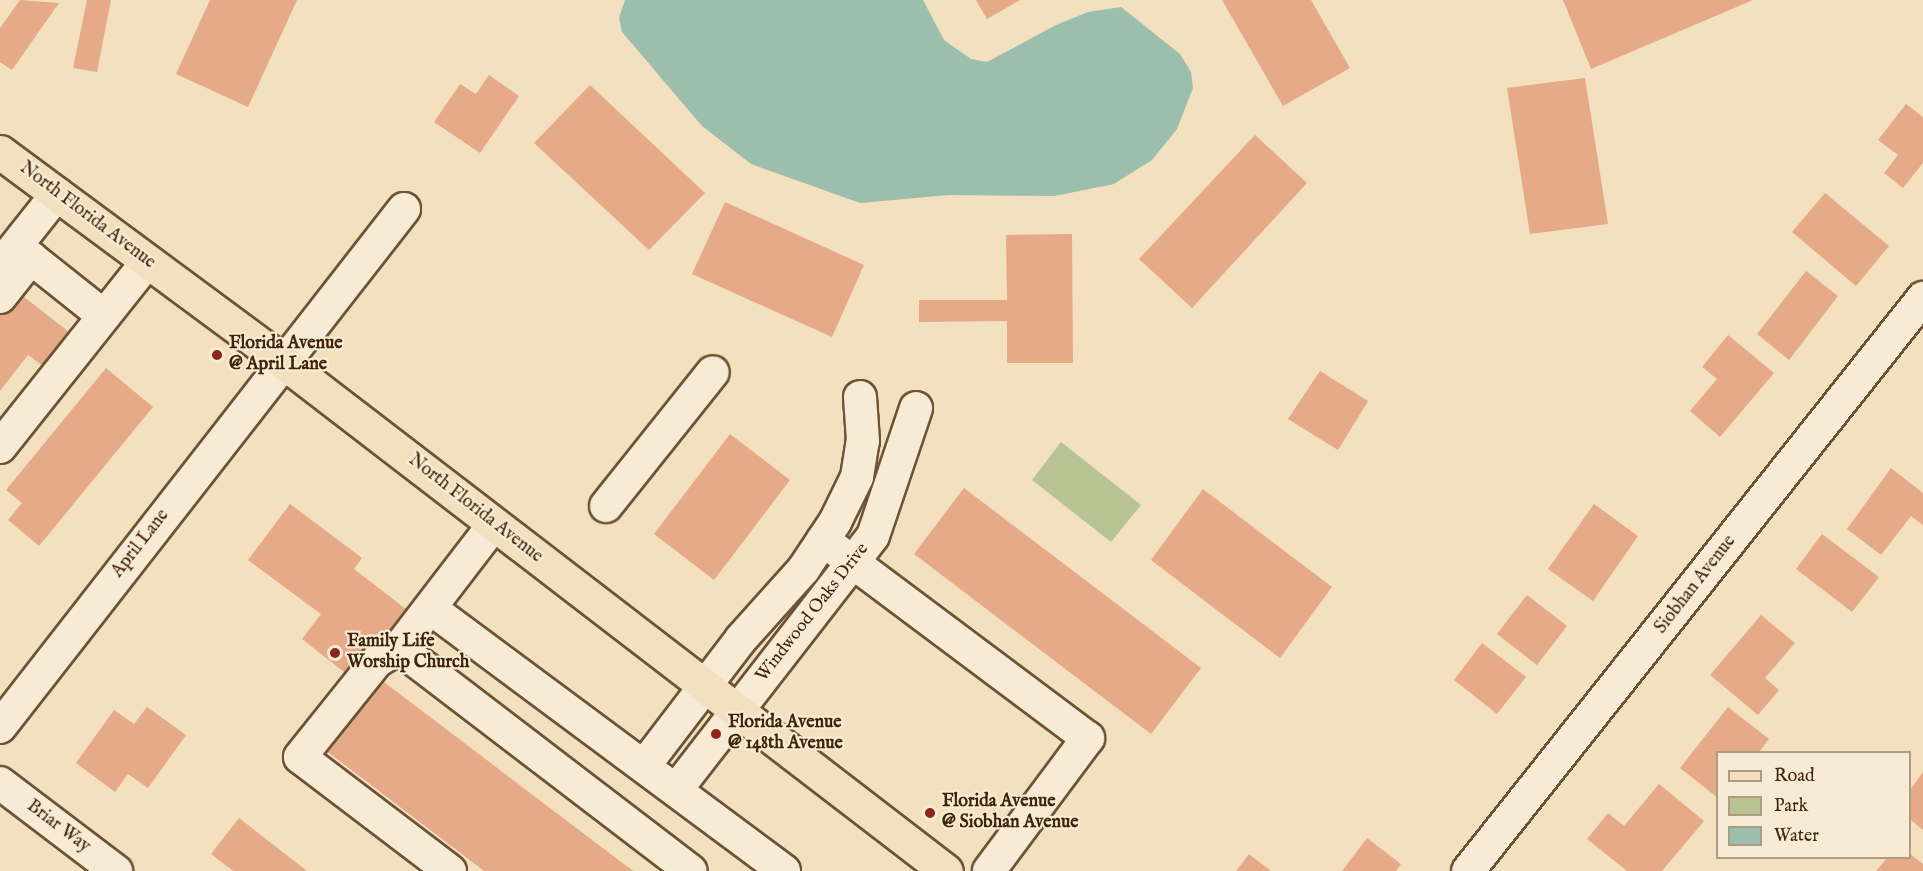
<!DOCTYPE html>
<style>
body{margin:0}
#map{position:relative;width:1923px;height:871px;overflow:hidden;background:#f2e0bf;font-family:"IM FELL English",serif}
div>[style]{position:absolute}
.green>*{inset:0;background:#b8c394}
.water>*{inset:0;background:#9cbead}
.building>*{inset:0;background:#e6aa88}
.roads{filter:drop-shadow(2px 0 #6c5336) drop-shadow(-2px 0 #6c5336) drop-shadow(0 2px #6c5336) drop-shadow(0 -2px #6c5336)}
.minor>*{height:32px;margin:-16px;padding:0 16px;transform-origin:16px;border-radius:16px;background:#f7ebd5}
.major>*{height:33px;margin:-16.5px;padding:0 16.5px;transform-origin:16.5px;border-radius:16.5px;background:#f2e0bf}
.dots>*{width:16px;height:16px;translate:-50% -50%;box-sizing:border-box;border:3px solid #f7ebd5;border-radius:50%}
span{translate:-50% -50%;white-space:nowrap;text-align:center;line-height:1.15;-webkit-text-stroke:4.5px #f7ebd5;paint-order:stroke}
.street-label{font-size:18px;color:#402409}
.poi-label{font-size:18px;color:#402409;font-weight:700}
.left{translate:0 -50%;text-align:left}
.legend{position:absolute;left:1716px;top:751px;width:195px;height:108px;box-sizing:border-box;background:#f7ebd5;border:2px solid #ae9b83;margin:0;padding:8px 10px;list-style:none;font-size:18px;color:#402409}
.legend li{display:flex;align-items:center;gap:12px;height:30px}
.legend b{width:30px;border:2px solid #ae9b83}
</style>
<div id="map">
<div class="green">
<div style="clip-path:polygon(1061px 442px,1141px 505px,1111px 542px,1032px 480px)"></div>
</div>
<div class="water">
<div style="clip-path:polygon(625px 0,923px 0,944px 40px,971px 59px,987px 62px,1056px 25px,1088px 12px,1121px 7px,1180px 54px,1191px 72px,1193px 88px,1177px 129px,1152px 160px,1114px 184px,1054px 196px,949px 195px,860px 203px,751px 164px,702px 126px,622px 32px,619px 18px)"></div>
</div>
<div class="building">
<div style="clip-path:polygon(20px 0,59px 3px,12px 70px,0 62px,0 28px)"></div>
<div style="clip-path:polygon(87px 0,111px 0,97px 72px,73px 68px)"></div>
<div style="clip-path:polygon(210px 0,297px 0,248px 107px,176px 74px)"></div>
<div style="clip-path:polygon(976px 0,1020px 0,987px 19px)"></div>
<div style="clip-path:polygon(1222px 0,1311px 0,1350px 68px,1283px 106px)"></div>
<div style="clip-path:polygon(1563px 0,1753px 0,1591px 69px)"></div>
<div style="clip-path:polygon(489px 75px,519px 96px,480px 153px,434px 122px,460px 84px,476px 94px)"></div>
<div style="clip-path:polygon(1585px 78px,1608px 224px,1530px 234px,1507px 88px)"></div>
<div style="clip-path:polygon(590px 85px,705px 193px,649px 250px,534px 143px)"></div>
<div style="clip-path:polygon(1906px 104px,1923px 117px,1923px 163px,1903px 188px,1884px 173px,1898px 155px,1878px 140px)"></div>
<div style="clip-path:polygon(1255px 135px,1307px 183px,1192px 308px,1139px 259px)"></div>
<div style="clip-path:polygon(1825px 193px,1889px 246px,1856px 286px,1792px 232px)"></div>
<div style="clip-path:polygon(725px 202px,864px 265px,832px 337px,692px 274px)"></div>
<div style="clip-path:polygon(1072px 234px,1073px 363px,1007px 363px,1007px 321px,919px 322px,919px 300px,1007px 300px,1006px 235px)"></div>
<div style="clip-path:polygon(1806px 271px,1838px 296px,1789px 360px,1757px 334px)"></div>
<div style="clip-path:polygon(15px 290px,73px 335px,47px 369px,28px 355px,0 391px,0 310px)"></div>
<div style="clip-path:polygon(1728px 335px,1774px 373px,1720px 437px,1690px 411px,1717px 379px,1702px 367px)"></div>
<div style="clip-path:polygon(106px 368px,153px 407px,39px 546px,8px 520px,22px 503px,6px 490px)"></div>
<div style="clip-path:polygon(1320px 371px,1368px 401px,1338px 450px,1288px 419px)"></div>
<div style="clip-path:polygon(730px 434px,790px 480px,714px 580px,654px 534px)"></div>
<div style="clip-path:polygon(1891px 468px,1923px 493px,1923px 525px,1911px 516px,1881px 555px,1847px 529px)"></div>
<div style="clip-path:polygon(964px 488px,1201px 668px,1151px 734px,914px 554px)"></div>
<div style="clip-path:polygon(1203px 489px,1332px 587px,1280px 658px,1151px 560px)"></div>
<div style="clip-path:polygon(290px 504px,362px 558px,354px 569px,406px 609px,353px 679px,302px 639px,321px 614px,248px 560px)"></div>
<div style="clip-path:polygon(1594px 504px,1638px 536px,1593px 601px,1548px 569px)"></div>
<div style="clip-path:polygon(1822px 534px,1879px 577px,1852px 612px,1796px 569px)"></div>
<div style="clip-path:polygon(1527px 595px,1567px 626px,1537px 665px,1497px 634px)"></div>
<div style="clip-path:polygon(1761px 615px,1795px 643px,1765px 678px,1779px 690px,1758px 715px,1710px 675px)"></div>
<div style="clip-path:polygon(1482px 643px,1526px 677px,1497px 714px,1454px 680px)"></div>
<div style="clip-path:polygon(380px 679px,633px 871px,484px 871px,325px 750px)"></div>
<div style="clip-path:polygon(147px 707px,186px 735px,148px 788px,128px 774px,115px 792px,76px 763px,114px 710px,134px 724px)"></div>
<div style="clip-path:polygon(1728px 707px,1769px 739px,1759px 752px,1718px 752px,1718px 798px,1680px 768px)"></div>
<div style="clip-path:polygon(1923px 772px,1923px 830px,1910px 819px,1910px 790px)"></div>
<div style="clip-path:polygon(1659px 784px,1704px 821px,1662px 871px,1627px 871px,1587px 839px,1608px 813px,1624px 826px)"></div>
<div style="clip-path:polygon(239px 818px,307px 871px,233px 871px,211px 854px)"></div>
<div style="clip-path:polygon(1367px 838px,1401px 864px,1396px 871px,1342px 871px)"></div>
<div style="clip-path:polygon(1249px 854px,1271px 871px,1236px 871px)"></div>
<div style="clip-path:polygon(1910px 854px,1923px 864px,1923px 871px,1876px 871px,1887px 858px,1910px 858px)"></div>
</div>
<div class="roads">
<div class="minor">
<div style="left:0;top:266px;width:92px;rotate:-51.6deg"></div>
<div style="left:0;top:297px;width:50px;rotate:-51.5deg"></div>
<div style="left:31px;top:258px;width:93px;rotate:38.5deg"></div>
<div style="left:0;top:447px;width:236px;rotate:-51.5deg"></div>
<div style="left:606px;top:506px;width:171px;rotate:-51.4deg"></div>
<div style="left:823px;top:540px;width:331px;rotate:36.8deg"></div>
<div style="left:1088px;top:738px;width:166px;rotate:126.7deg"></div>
<div style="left:430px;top:608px;width:441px;rotate:36.6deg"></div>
<div style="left:399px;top:648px;width:367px;rotate:37.4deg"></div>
<div style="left:0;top:727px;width:657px;rotate:-52.05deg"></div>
<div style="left:644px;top:766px;width:160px;rotate:-52.6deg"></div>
<div style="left:741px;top:639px;width:93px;rotate:-48.1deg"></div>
<div style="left:803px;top:570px;width:58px;rotate:-56.3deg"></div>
<div style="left:835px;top:522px;width:50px;rotate:-63.9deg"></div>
<div style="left:857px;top:477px;width:36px;rotate:-81deg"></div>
<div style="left:863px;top:441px;width:44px;rotate:-93.9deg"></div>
<div style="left:0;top:783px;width:146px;rotate:37.2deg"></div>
<div style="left:676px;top:790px;width:321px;rotate:-52.2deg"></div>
<div style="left:873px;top:536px;width:135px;rotate:-71.4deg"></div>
<div style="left:450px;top:871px;width:188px;rotate:-142.8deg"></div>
<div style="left:300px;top:757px;width:123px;rotate:-51.3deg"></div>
<div style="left:377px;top:661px;width:26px;rotate:-31deg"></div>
<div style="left:399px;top:648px;width:156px;rotate:-52.5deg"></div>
<div style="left:1468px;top:871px;width:732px;rotate:-51.55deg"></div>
</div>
<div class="major">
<div style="left:0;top:152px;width:351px;rotate:36.5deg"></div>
<div style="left:282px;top:361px;width:837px;rotate:37.53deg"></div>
</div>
</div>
<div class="dots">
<div style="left:217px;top:355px;background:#8f2418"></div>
<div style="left:335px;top:653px;background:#8f2418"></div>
<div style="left:716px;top:734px;background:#8f2418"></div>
<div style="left:930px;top:813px;background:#8f2418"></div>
</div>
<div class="street-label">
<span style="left:87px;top:216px;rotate:37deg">North Florida Avenue</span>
<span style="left:475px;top:509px;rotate:38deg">North Florida Avenue</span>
<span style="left:141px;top:544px;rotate:-52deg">April Lane</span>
<span style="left:1696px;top:585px;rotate:-52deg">Siobhan Avenue</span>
<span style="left:813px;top:613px;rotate:-52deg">Windwood Oaks Drive</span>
<span style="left:58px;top:827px;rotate:37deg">Briar Way</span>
</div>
<div class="poi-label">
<span class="left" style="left:229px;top:355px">Florida Avenue<br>@ April Lane</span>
<span class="left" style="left:347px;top:653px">Family Life<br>Worship Church</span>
<span class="left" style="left:728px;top:734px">Florida Avenue<br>@ 148th Avenue</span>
<span class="left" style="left:942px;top:813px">Florida Avenue<br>@ Siobhan Avenue</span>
</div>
<ul class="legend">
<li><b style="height:8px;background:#f2e0bf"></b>Road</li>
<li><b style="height:16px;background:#b8c394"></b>Park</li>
<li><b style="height:16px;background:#9cbead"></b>Water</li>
</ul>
</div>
